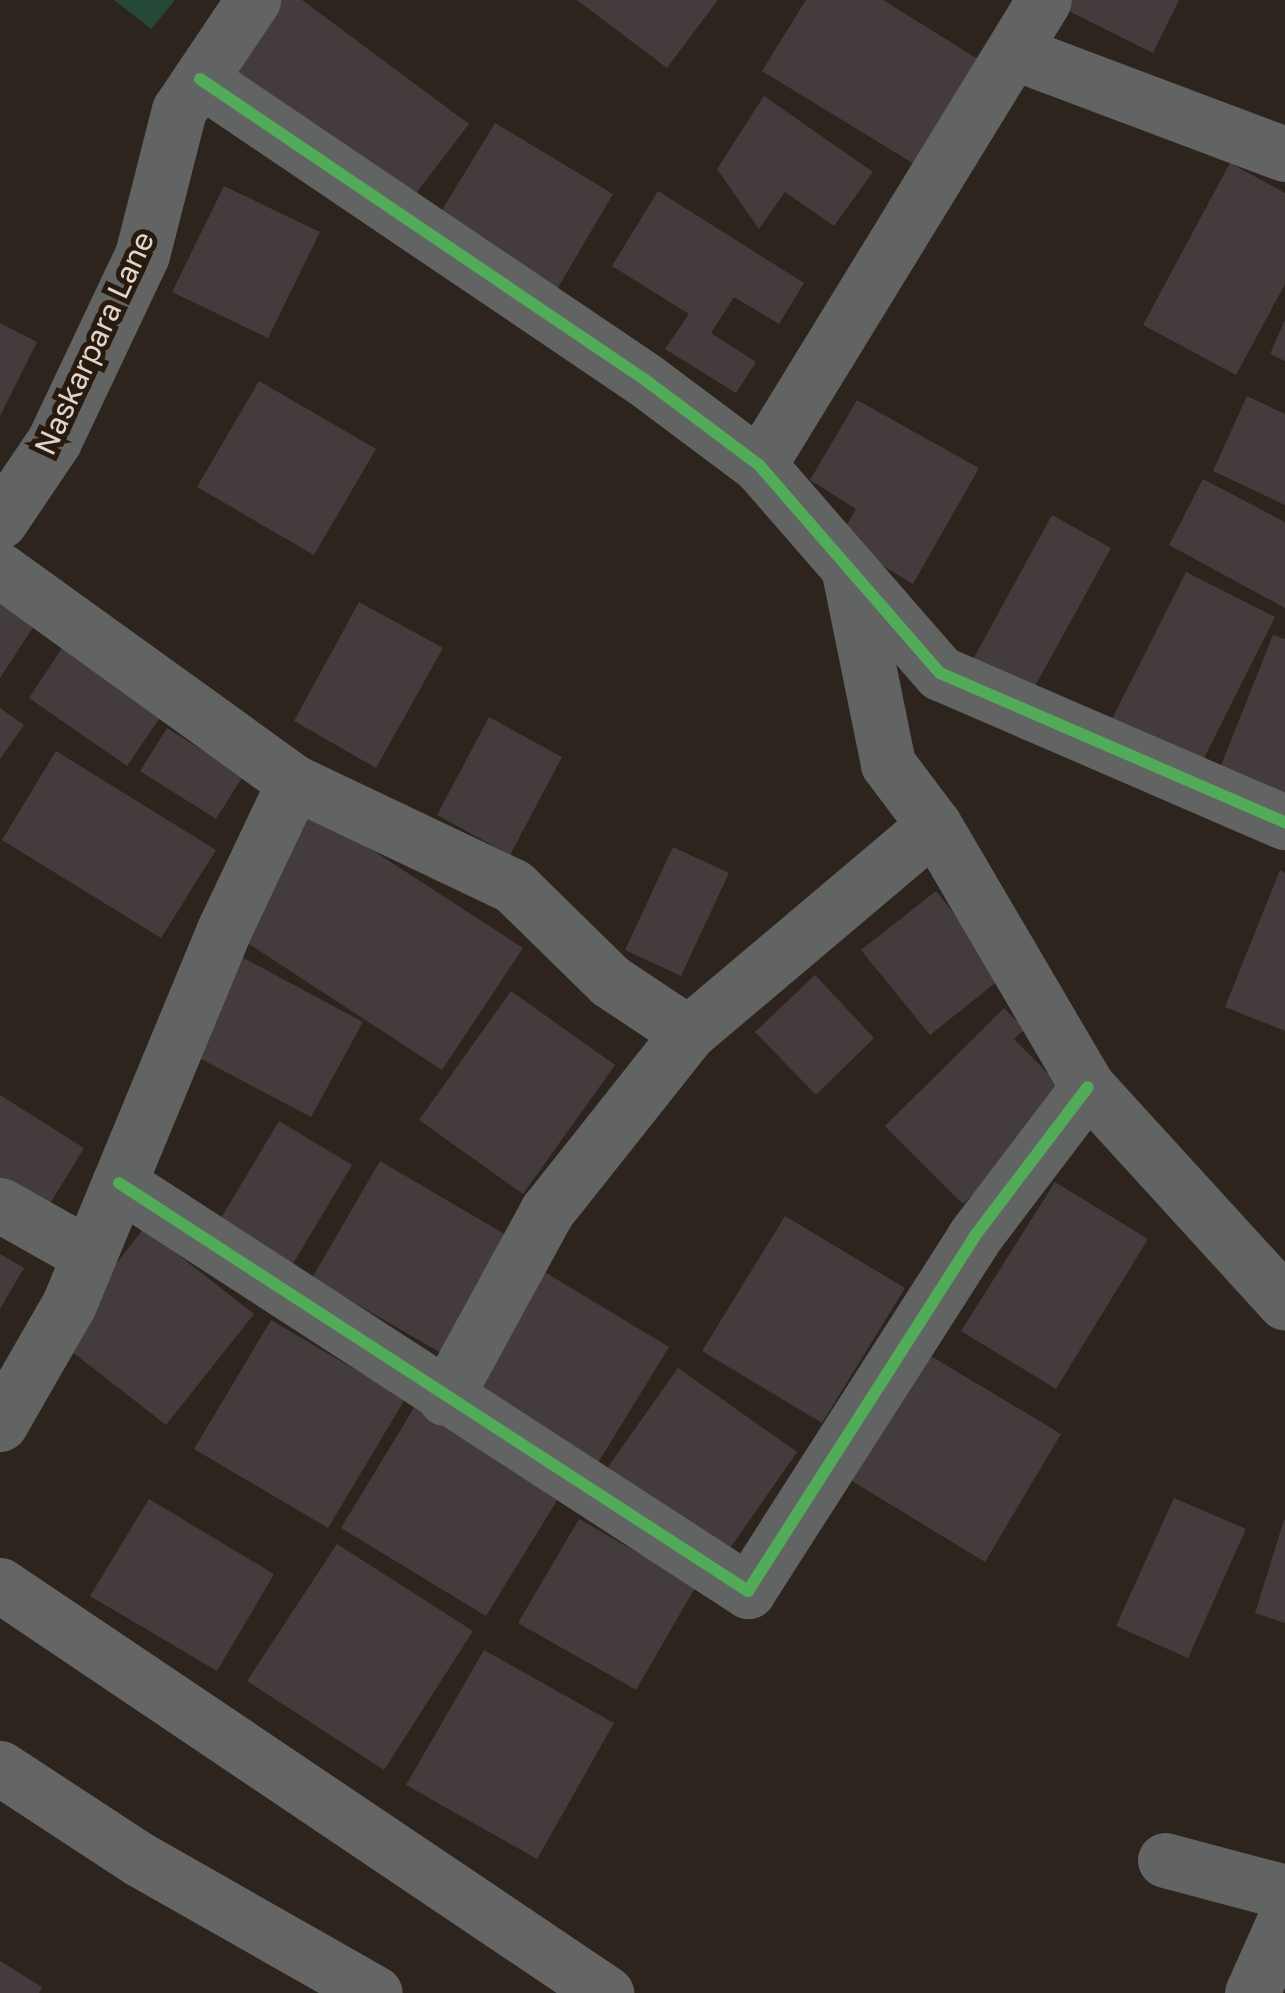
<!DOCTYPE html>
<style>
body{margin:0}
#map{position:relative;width:1285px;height:1993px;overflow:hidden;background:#2d241d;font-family:"Golos Text",sans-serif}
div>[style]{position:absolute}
.green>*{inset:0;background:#264836}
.building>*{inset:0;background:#443c3c}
.street>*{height:55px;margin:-27.5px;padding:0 27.5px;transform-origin:27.5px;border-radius:27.5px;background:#626463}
.secondary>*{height:55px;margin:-27.5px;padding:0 27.5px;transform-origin:27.5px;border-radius:27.5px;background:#646564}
.cycleway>*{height:12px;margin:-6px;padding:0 6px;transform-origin:6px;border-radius:6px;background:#51ab58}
span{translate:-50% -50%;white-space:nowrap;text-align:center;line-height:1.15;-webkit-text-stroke:10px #291a0e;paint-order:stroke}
.street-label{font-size:30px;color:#e0d5ce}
</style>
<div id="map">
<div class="green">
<div style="clip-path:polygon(114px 0,175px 0,151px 29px)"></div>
</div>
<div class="building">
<div style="clip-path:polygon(277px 0,302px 0,469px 124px,407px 205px,224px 69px)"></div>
<div style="clip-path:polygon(577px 0,718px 0,667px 68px)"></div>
<div style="clip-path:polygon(806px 0,883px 0,989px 66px,924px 170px,762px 71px)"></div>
<div style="clip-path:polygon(1062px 0,1179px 0,1153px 53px,1059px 6px)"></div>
<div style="clip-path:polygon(764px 96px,873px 172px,834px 226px,785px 192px,759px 229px,717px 169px)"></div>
<div style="clip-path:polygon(495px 123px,613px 194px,553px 296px,433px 225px)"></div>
<div style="clip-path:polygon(1230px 163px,1285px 193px,1285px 284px,1236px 375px,1143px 325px)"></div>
<div style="clip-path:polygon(224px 186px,320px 232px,268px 338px,172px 292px)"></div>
<div style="clip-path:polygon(658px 191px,804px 283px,779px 324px,734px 297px,711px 333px,756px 362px,736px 393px,665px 349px,689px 314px,612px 266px)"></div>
<div style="clip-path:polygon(1285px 320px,1285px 361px,1270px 354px)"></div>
<div style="clip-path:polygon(0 323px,37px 342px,0 416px)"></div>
<div style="clip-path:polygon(259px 381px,376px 449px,314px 555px,197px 487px)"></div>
<div style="clip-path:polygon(1247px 396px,1285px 414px,1285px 505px,1213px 471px)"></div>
<div style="clip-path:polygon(857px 400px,979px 468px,913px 584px,839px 539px,856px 509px,810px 480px)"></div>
<div style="clip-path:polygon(1203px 479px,1285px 522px,1285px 608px,1169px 545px)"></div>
<div style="clip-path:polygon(1052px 515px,1111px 548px,1029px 697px,970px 665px)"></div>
<div style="clip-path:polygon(1186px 572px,1275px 617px,1200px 766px,1111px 721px)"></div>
<div style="clip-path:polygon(0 600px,36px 623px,0 678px)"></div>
<div style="clip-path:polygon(359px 602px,443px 648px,376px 768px,294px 721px)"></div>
<div style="clip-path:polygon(1273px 635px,1285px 639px,1285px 800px,1218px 773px)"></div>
<div style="clip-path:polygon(62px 648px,161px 716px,127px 766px,29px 698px)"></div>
<div style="clip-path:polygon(0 708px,24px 725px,0 759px)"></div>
<div style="clip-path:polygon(489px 717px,562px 757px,510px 855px,437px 815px)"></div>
<div style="clip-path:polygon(167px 728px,243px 776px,216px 819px,140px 771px)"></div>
<div style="clip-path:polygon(56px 751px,216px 850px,161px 938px,2px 840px)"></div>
<div style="clip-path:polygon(309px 809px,523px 948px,442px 1070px,229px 931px)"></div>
<div style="clip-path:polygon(673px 847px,729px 873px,681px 976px,625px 950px)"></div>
<div style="clip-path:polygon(1280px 870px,1285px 873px,1285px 1031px,1225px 1007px)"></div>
<div style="clip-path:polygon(936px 891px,1004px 976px,930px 1035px,861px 950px)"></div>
<div style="clip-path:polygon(238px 955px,363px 1022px,311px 1117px,188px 1052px)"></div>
<div style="clip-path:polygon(815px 975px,874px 1038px,816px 1095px,755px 1032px)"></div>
<div style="clip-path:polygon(511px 991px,615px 1065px,523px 1194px,419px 1120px)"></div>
<div style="clip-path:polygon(1004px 1008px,1025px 1029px,1014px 1039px,1071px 1097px,963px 1204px,885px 1126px)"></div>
<div style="clip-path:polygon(0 1095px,84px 1148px,43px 1215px,0 1188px)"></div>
<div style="clip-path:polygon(279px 1121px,352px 1165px,285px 1277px,212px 1233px)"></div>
<div style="clip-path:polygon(380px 1161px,520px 1243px,453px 1360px,312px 1278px)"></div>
<div style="clip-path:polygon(1055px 1182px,1148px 1239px,1056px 1389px,961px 1331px)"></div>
<div style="clip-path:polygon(785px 1216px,905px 1288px,822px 1423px,702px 1351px)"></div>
<div style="clip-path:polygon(144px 1228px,254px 1314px,166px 1425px,57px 1340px)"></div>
<div style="clip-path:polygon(0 1254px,24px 1268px,0 1309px)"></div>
<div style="clip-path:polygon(543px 1271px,669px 1347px,596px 1466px,471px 1389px)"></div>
<div style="clip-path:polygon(271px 1320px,405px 1399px,328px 1528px,194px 1449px)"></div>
<div style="clip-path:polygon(919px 1349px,1061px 1434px,985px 1562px,842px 1475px)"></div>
<div style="clip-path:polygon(678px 1368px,797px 1452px,724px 1557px,603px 1474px)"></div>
<div style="clip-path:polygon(415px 1406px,561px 1494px,486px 1616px,341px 1528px)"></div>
<div style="clip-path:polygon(1174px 1498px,1246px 1529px,1188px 1658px,1116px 1626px)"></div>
<div style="clip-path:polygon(149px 1499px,274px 1574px,217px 1671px,90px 1596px)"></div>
<div style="clip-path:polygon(579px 1519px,696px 1586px,636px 1690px,518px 1623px)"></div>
<div style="clip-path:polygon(1284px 1520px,1285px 1520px,1285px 1623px,1255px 1613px)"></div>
<div style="clip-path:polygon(337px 1544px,473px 1631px,384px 1770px,247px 1681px)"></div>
<div style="clip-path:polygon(484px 1650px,614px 1723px,537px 1859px,406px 1785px)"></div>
<div style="clip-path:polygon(0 1961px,42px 1987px,39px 1993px,0 1993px)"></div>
</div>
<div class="street">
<div style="left:1016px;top:53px;width:287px;rotate:20.6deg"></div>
<div style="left:200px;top:79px;width:536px;rotate:34.05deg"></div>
<div style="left:644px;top:379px;width:144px;rotate:36.8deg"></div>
<div style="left:759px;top:465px;width:276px;rotate:49deg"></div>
<div style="left:940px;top:673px;width:376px;rotate:23.4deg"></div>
<div style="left:759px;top:465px;width:545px;rotate:-58.5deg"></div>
<div style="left:0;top:521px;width:97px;rotate:-56deg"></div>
<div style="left:54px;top:441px;width:206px;rotate:-64.7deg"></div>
<div style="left:142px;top:255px;width:150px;rotate:-75.7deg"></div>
<div style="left:179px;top:110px;width:133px;rotate:-56.1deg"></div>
<div style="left:0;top:570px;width:362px;rotate:35.8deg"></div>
<div style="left:294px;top:782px;width:242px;rotate:25.4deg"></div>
<div style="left:513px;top:886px;width:136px;rotate:44.4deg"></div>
<div style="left:610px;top:981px;width:94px;rotate:33.7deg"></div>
<div style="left:849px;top:572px;width:196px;rotate:78.5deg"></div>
<div style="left:888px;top:764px;width:76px;rotate:53deg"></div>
<div style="left:934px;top:825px;width:304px;rotate:59.6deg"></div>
<div style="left:1088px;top:1087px;width:292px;rotate:47.6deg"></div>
<div style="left:119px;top:1183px;width:750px;rotate:32.97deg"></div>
<div style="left:748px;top:1591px;width:420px;rotate:-57.4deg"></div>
<div style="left:974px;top:1237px;width:188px;rotate:-52.8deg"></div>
<div style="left:0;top:1205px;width:102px;rotate:29.3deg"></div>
<div style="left:445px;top:1398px;width:213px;rotate:-61.4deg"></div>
<div style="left:547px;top:1211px;width:227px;rotate:-51.6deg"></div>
<div style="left:688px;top:1033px;width:322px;rotate:-40.2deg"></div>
<div style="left:0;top:1424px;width:138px;rotate:-60.1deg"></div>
<div style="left:69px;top:1304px;width:403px;rotate:-67.5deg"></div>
<div style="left:223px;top:932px;width:166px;rotate:-64.7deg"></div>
<div style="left:1165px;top:1860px;width:124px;rotate:14.9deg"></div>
<div style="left:1252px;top:1993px;width:81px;rotate:-66deg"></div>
</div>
<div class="secondary">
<div style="left:0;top:1585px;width:731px;rotate:33.95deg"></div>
<div style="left:0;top:1768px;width:166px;rotate:33.2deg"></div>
<div style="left:139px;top:1859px;width:271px;rotate:29.6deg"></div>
</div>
<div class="cycleway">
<div style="left:200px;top:79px;width:536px;rotate:34.05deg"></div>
<div style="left:644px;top:379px;width:144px;rotate:36.8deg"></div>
<div style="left:759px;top:465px;width:276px;rotate:49deg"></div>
<div style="left:940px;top:673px;width:376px;rotate:23.4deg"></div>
<div style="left:119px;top:1183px;width:750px;rotate:32.97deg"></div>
<div style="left:748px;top:1591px;width:420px;rotate:-57.4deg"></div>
<div style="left:974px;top:1237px;width:188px;rotate:-52.8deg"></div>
</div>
<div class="street-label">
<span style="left:94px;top:343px;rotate:-65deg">Naskarpara Lane</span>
</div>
</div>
